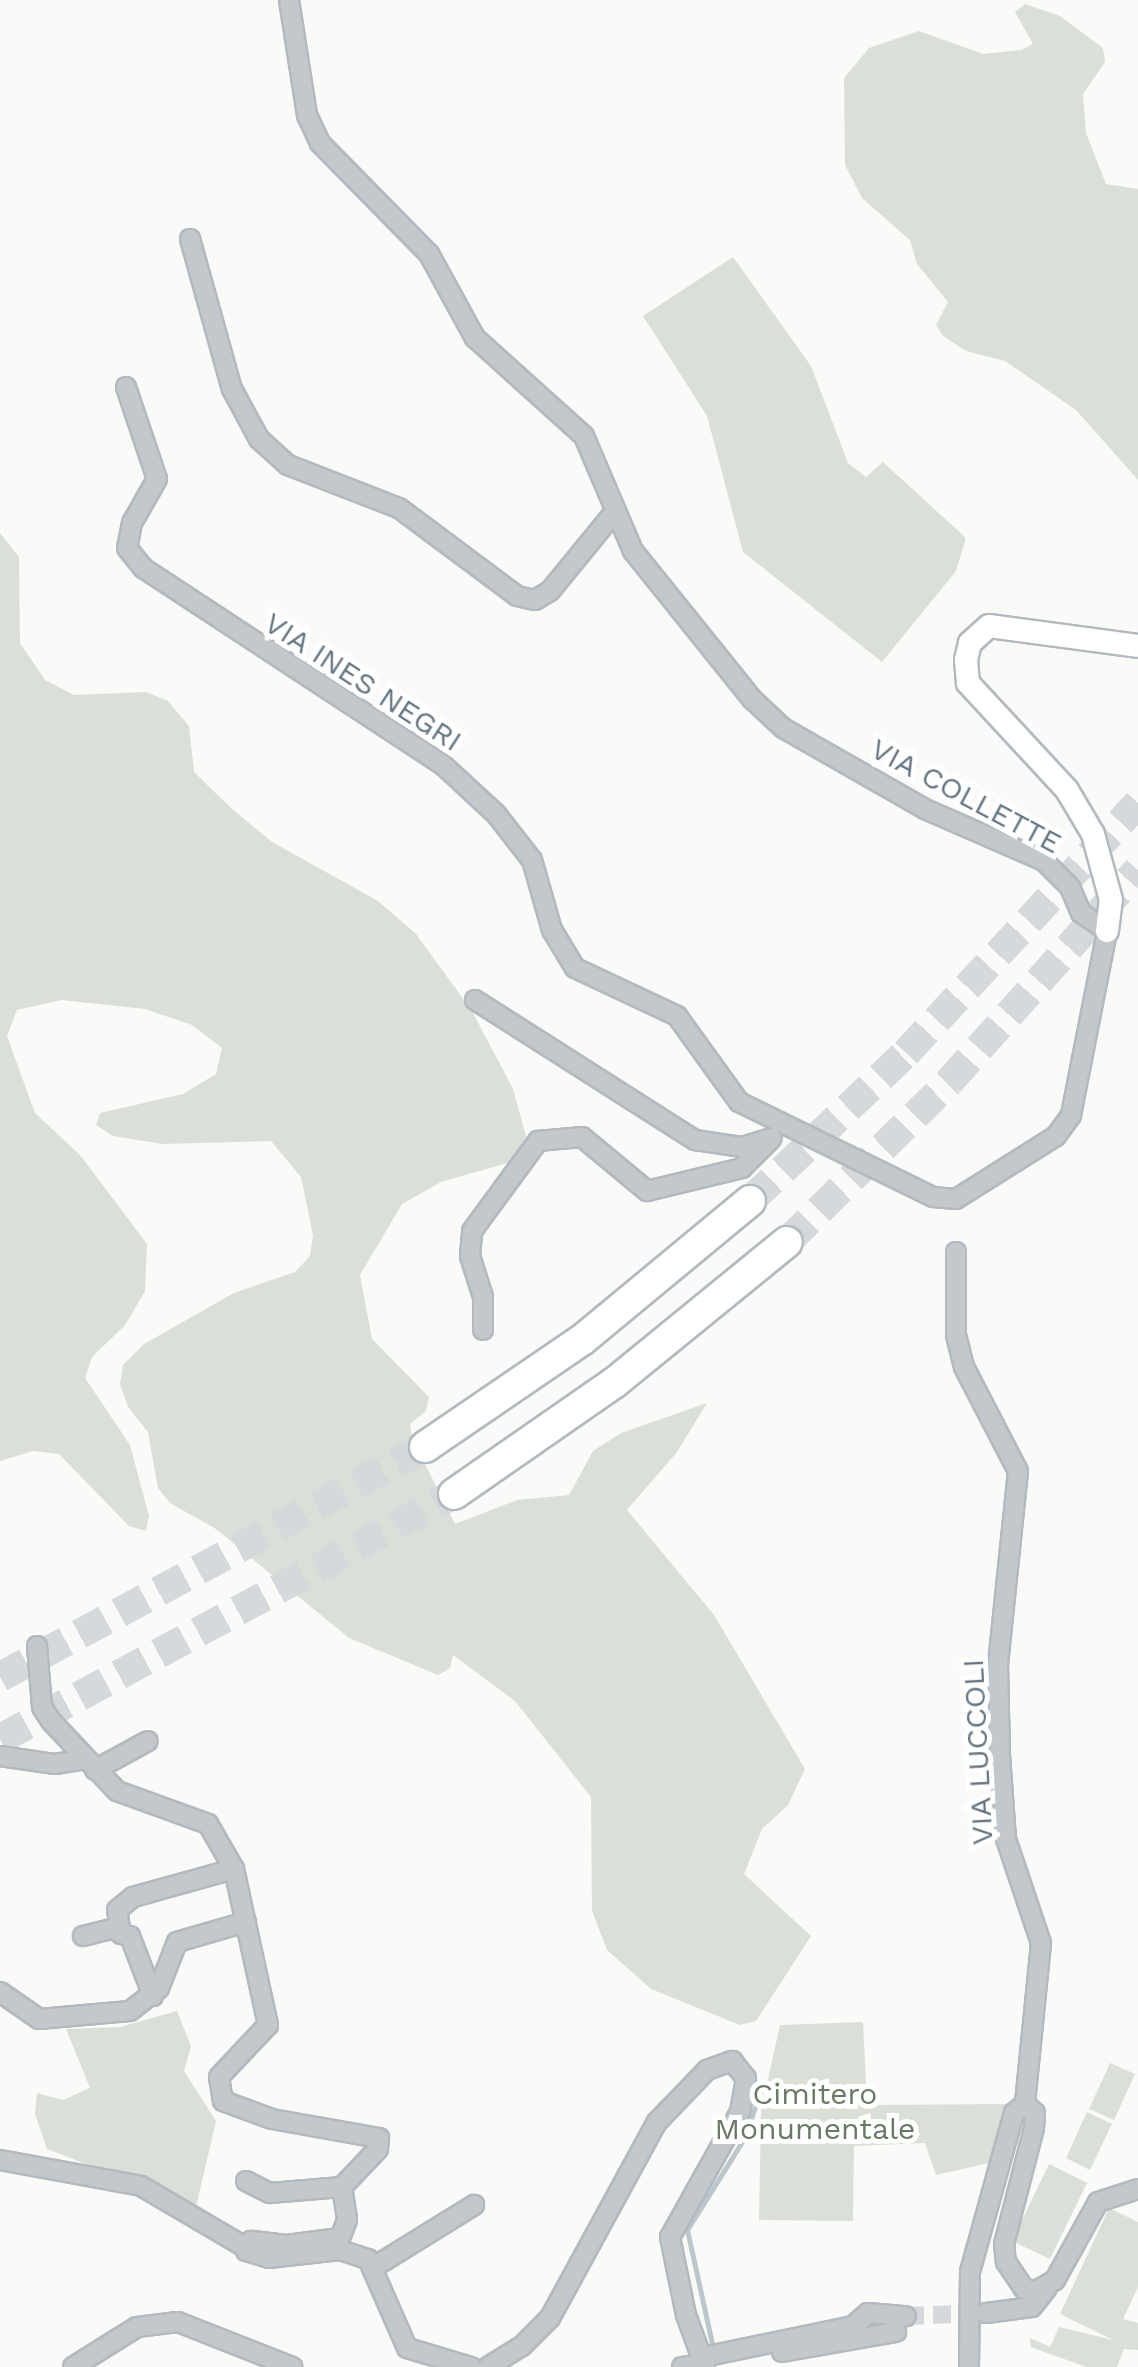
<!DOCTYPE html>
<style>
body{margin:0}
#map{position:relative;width:1138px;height:2367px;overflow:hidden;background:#fafaf8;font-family:"Work Sans",sans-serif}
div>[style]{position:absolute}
.green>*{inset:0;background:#dadfd7}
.stream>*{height:5px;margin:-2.5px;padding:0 2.5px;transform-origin:2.5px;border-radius:2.5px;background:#bbc7cb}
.street-tunnel>*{height:18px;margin-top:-9px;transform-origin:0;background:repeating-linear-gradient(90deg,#d5d9db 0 18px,transparent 0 27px)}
.highway-tunnel>*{height:30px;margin-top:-15px;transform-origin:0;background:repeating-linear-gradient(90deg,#d5d9db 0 30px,transparent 0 45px)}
.roads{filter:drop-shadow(2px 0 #b3babf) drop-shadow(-2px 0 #b3babf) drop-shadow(0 2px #b3babf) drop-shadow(0 -2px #b3babf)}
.street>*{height:18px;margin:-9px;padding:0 9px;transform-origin:9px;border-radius:9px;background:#c3c8cc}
.secondary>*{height:22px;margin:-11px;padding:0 11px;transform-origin:11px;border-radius:11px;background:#fff}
.highway>*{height:30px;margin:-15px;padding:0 15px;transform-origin:15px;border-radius:15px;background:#fff}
span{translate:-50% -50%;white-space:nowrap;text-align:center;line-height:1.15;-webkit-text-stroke:10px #fff;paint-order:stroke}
.street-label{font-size:30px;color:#657683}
.park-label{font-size:30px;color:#687a64}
</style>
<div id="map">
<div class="green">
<div style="clip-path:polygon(1025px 4px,1060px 16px,1103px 48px,1105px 62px,1083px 94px,1086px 133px,1106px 184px,1138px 189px,1138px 480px,1076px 410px,1005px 361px,966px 351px,943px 336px,936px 325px,948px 302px,917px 264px,910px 240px,862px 198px,845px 165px,844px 78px,869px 48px,919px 31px,983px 54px,1021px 50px,1033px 44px,1015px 12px)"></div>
<div style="clip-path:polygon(733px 257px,811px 366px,848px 463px,866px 477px,883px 462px,966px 538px,956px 571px,882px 662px,743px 552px,707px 416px,643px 316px)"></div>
<div style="clip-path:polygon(0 533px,19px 557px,20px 643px,45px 680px,74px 695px,146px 692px,168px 701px,189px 726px,194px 772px,231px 808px,272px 842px,378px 901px,416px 934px,472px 1011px,513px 1089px,526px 1136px,514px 1161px,441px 1182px,402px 1204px,360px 1275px,372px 1339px,429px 1397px,426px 1411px,410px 1424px,412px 1438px,455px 1524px,517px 1500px,569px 1495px,593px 1451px,621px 1433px,707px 1403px,677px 1452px,627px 1510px,714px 1615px,805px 1769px,788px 1805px,762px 1829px,744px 1874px,811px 1936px,756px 2021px,740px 2025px,651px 1989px,607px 1950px,592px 1911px,591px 1797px,515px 1701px,453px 1655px,450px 1668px,438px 1675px,349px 1638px,216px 1529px,170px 1503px,158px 1488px,148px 1432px,128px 1407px,120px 1384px,123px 1365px,144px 1344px,234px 1293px,295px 1272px,310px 1256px,313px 1235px,301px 1177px,271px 1141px,163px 1144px,113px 1136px,96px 1125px,100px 1113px,183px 1094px,216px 1074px,222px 1048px,192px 1025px,145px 1009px,61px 1000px,17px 1010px,7px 1036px,35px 1113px,80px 1155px,147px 1244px,145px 1291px,125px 1325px,92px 1357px,85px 1378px,130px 1445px,149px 1516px,146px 1531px,129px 1526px,59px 1454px,33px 1451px,0 1461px)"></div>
<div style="clip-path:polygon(177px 2011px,191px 2046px,184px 2071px,216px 2121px,196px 2207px,47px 2149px,35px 2114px,37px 2093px,63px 2100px,90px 2088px,66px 2029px,120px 2027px)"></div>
<div style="clip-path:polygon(863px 2022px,867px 2105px,1006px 2104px,1008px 2137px,998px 2161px,936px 2175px,925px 2143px,854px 2146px,853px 2221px,759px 2220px,761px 2111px,780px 2025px)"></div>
<div style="clip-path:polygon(1110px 2063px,1135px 2074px,1114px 2120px,1089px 2109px)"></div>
<div style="clip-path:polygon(1087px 2112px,1112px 2124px,1090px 2170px,1066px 2158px)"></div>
<div style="clip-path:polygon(1049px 2164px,1087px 2183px,1050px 2259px,1012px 2241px)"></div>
<div style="clip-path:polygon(1109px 2208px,1138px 2222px,1138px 2287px,1123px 2319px,1138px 2323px,1138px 2350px,1124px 2349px,1117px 2367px,1086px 2367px,1031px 2347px,1030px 2338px,1050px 2347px,1059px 2327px,1113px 2340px,1060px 2314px)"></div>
</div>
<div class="stream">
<div style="left:713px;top:2348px;width:121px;rotate:-102.4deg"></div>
<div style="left:687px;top:2230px;width:110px;rotate:-58.1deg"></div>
<div style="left:745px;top:2137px;width:55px;rotate:-71.9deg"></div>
</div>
<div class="street-tunnel">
<div style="left:906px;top:2316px;width:75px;rotate:-2.3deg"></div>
</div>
<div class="highway-tunnel">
<div style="left:750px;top:1201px;width:215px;rotate:-43.5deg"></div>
<div style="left:906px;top:1053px;width:341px;rotate:-47.1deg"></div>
<div style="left:787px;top:1242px;width:228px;rotate:-44.6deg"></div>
<div style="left:949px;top:1082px;width:284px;rotate:-48.3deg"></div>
<div style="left:0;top:1677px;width:483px;rotate:-28.4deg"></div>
<div style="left:0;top:1739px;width:516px;rotate:-28.35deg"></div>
</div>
<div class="roads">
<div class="street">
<div style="left:190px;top:239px;width:156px;rotate:74.4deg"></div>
<div style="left:232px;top:389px;width:57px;rotate:61.6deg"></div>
<div style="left:259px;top:439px;width:39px;rotate:42deg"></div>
<div style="left:288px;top:465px;width:119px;rotate:21.2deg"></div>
<div style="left:399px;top:508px;width:147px;rotate:36.7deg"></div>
<div style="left:517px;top:596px;width:18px;rotate:13deg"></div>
<div style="left:535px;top:600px;width:17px;rotate:-31deg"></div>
<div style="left:550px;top:591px;width:99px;rotate:-50.7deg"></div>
<div style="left:126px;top:387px;width:97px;rotate:71.4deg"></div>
<div style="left:157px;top:479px;width:51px;rotate:119.6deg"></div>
<div style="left:132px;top:523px;width:25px;rotate:101deg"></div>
<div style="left:127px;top:548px;width:26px;rotate:51deg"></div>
<div style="left:143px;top:568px;width:359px;rotate:33.3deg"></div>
<div style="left:443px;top:765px;width:72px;rotate:42.8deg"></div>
<div style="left:496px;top:814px;width:58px;rotate:52deg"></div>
<div style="left:532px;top:860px;width:73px;rotate:74.1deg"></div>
<div style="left:552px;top:930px;width:44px;rotate:58.8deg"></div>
<div style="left:575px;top:968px;width:113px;rotate:25.2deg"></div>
<div style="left:677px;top:1016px;width:106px;rotate:54.2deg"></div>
<div style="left:739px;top:1102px;width:216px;rotate:26.1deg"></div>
<div style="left:933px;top:1197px;width:23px;rotate:5deg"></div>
<div style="left:956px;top:1199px;width:118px;rotate:-32.2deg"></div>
<div style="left:1056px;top:1136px;width:26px;rotate:-54deg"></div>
<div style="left:1071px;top:1115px;width:187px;rotate:-78.9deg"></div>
<div style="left:1107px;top:931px;width:32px;rotate:-145deg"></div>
<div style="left:1081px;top:913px;width:28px;rotate:-113deg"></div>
<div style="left:1070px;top:887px;width:37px;rotate:-135deg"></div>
<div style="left:1044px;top:861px;width:130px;rotate:-156.4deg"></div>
<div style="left:925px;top:809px;width:163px;rotate:-150.3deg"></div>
<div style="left:783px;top:728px;width:42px;rotate:-136.9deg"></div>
<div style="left:752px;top:699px;width:190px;rotate:-128.8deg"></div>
<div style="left:633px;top:551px;width:125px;rotate:-113.1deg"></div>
<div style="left:584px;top:436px;width:147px;rotate:-138deg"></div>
<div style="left:475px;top:338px;width:96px;rotate:-118.7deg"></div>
<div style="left:429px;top:254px;width:156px;rotate:-134.5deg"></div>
<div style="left:320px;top:143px;width:31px;rotate:-115deg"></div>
<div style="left:307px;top:115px;width:116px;rotate:-98.9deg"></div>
<div style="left:475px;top:1000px;width:261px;rotate:32.5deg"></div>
<div style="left:695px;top:1140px;width:48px;rotate:8.5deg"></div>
<div style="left:742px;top:1147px;width:31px;rotate:-17deg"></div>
<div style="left:956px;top:1252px;width:83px;rotate:90deg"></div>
<div style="left:956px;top:1335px;width:33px;rotate:76deg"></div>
<div style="left:964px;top:1367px;width:117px;rotate:62.6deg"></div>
<div style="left:1018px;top:1471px;width:193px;rotate:95.9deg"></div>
<div style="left:998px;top:1663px;width:92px;rotate:88.8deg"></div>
<div style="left:1000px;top:1755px;width:84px;rotate:85.9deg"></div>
<div style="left:1006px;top:1839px;width:110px;rotate:71.4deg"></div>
<div style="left:1041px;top:1943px;width:162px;rotate:95.7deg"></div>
<div style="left:1025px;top:2104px;width:14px;rotate:141deg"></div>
<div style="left:1014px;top:2113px;width:165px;rotate:105.5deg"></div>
<div style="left:970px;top:2272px;width:95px;rotate:90.6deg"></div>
<div style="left:483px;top:1330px;width:33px;rotate:-90deg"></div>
<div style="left:483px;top:1297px;width:43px;rotate:-107.6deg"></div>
<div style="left:470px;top:1256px;width:25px;rotate:-85deg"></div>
<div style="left:472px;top:1231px;width:112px;rotate:-53.7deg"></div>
<div style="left:538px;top:1141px;width:44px;rotate:-5.2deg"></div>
<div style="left:582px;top:1137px;width:85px;rotate:39.7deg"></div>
<div style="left:647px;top:1191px;width:98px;rotate:-13.6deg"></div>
<div style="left:742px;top:1168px;width:40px;rotate:-45deg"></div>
<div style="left:37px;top:1646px;width:61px;rotate:85.3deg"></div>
<div style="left:42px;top:1707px;width:17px;rotate:57deg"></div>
<div style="left:51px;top:1721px;width:96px;rotate:46.7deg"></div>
<div style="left:117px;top:1791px;width:97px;rotate:19.9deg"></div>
<div style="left:208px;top:1824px;width:52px;rotate:60deg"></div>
<div style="left:234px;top:1869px;width:160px;rotate:77.7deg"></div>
<div style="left:268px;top:2025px;width:71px;rotate:133.3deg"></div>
<div style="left:219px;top:2077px;width:24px;rotate:81deg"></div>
<div style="left:223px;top:2101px;width:52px;rotate:20.2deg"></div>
<div style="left:272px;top:2119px;width:109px;rotate:10.1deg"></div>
<div style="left:379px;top:2138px;width:11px;rotate:95deg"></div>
<div style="left:378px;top:2149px;width:52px;rotate:133.5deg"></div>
<div style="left:342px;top:2187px;width:33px;rotate:81deg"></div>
<div style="left:347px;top:2220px;width:19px;rotate:111deg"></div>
<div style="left:340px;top:2238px;width:54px;rotate:172.6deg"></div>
<div style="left:286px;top:2245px;width:35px;rotate:-173deg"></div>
<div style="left:251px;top:2241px;width:11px;rotate:117deg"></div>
<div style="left:246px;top:2251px;width:24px;rotate:17deg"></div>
<div style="left:269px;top:2258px;width:71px;rotate:-6.4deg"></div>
<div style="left:340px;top:2250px;width:29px;rotate:18deg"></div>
<div style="left:368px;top:2259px;width:97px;rotate:66.3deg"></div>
<div style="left:407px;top:2348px;width:67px;rotate:16.5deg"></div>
<div style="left:0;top:1756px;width:56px;rotate:8.3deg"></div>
<div style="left:55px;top:1764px;width:31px;rotate:-9deg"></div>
<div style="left:95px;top:1770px;width:60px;rotate:-28.7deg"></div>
<div style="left:83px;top:1936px;width:37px;rotate:-14deg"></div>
<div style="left:0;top:1992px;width:47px;rotate:34.7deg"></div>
<div style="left:39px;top:2019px;width:91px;rotate:-5deg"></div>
<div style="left:130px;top:2011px;width:37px;rotate:-38deg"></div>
<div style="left:159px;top:1988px;width:49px;rotate:-68.6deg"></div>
<div style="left:177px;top:1942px;width:72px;rotate:-16.2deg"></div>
<div style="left:153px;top:1996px;width:64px;rotate:-111deg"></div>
<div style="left:130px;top:1936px;width:9px;rotate:-167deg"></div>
<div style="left:121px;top:1934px;width:24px;rotate:-99deg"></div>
<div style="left:117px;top:1910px;width:21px;rotate:-39deg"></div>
<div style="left:133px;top:1897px;width:105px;rotate:-15.5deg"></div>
<div style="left:1025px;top:2104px;width:13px;rotate:42deg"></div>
<div style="left:1035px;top:2113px;width:15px;rotate:94deg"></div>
<div style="left:1034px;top:2128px;width:120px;rotate:104.5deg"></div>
<div style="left:1004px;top:2244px;width:18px;rotate:84deg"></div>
<div style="left:1006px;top:2262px;width:32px;rotate:56deg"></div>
<div style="left:1024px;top:2289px;width:12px;rotate:9deg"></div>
<div style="left:1036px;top:2291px;width:22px;rotate:-30deg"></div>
<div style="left:1055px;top:2280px;width:89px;rotate:-61.1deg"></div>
<div style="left:1098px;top:2202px;width:42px;rotate:-18deg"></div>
<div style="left:0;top:2160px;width:143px;rotate:10.4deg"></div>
<div style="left:141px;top:2186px;width:121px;rotate:30.4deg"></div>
<div style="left:246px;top:2181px;width:27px;rotate:27deg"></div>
<div style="left:270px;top:2193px;width:72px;rotate:-4.8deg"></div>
<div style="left:374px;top:2267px;width:118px;rotate:-31.8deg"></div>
<div style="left:986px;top:2313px;width:46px;rotate:-7.4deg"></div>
<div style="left:1032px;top:2307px;width:24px;rotate:-52deg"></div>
<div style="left:782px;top:2352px;width:116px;rotate:-10deg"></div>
<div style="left:703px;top:2357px;width:153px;rotate:-11.7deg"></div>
<div style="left:853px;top:2326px;width:20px;rotate:-41deg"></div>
<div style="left:868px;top:2313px;width:38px;rotate:5deg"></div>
<div style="left:73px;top:2367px;width:75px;rotate:-32deg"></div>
<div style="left:137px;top:2327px;width:41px;rotate:-7deg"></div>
<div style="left:178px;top:2322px;width:123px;rotate:21.5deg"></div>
<div style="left:488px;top:2367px;width:40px;rotate:-32deg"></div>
<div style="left:522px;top:2346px;width:40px;rotate:-45deg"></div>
<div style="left:550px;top:2318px;width:223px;rotate:-61.4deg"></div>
<div style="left:657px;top:2122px;width:72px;rotate:-46.1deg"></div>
<div style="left:707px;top:2070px;width:27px;rotate:-20deg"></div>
<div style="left:732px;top:2061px;width:22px;rotate:51deg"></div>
<div style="left:746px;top:2078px;width:35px;rotate:100deg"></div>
<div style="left:740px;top:2112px;width:143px;rotate:119.2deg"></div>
<div style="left:670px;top:2237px;width:80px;rotate:78.4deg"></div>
<div style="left:686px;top:2315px;width:55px;rotate:69.9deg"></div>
<div style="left:682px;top:2367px;width:23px;rotate:-7deg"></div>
</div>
<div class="secondary">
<div style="left:1107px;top:931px;width:31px;rotate:-83deg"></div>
<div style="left:1111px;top:900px;width:68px;rotate:-105.3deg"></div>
<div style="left:1093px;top:834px;width:51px;rotate:-120.6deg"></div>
<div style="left:1067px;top:790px;width:146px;rotate:-132.8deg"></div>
<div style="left:968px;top:683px;width:23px;rotate:-95deg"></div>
<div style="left:966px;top:660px;width:17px;rotate:-77deg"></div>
<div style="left:970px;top:643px;width:25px;rotate:-42deg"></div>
<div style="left:989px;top:626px;width:150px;rotate:7.6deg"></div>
</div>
<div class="highway">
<div style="left:425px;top:1447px;width:190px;rotate:-34.3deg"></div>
<div style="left:582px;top:1340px;width:218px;rotate:-39.6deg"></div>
<div style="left:454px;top:1494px;width:195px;rotate:-34.8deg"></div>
<div style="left:614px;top:1383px;width:223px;rotate:-39.2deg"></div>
</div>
</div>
<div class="street-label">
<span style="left:363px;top:682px;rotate:33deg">VIA INES NEGRI</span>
<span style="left:966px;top:796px;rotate:28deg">VIA COLLETTE</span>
<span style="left:978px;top:1752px;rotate:-93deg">VIA LUCCOLI</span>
</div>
<div class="park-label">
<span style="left:815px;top:2111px">Cimitero<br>Monumentale</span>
</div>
</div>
